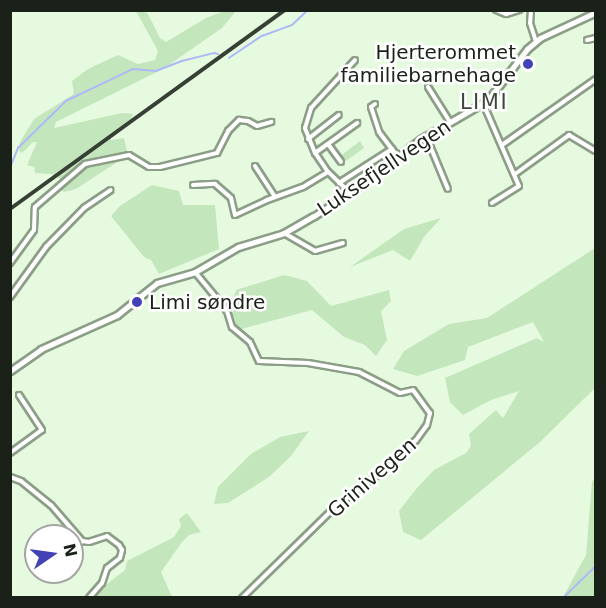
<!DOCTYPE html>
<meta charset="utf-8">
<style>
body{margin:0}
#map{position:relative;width:606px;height:608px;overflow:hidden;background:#e6fae0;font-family:"DejaVu Sans",sans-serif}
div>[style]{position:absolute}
.green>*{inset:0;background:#c4e6bc}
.stream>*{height:1.5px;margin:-0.75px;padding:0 0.75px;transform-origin:0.75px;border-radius:0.75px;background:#afb9f7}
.roads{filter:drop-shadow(2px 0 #8c9e87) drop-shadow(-2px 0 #8c9e87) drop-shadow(0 2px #8c9e87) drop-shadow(0 -2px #8c9e87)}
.minor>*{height:4px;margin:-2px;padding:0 2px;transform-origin:2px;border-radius:2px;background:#fff}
.secondary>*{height:5px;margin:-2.5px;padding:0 2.5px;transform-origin:2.5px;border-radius:2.5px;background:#fff}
.rail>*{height:4px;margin-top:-2px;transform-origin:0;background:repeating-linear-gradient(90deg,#fff 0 4.5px,#363f33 0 9px);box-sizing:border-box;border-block:2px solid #363f33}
.dots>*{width:16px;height:16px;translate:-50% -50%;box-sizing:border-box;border:3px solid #fff;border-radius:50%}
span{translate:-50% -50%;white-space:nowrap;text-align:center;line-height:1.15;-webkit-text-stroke:5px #fff;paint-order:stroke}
.poi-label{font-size:20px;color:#1a2118}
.right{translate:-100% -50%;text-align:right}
.left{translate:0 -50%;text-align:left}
.street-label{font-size:20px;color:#1a2118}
.neighbourhood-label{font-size:21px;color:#3a4a36;letter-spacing:1.5px}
.frame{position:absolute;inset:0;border:12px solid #1a2118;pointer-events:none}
.north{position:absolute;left:24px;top:524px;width:60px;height:60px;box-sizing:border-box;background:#fff;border:2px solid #a3a6a3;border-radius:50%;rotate:77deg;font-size:16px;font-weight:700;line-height:24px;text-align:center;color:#1a2118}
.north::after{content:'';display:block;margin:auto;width:21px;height:27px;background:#4241b6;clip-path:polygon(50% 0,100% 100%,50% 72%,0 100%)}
</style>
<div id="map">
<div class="green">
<div style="clip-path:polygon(136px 11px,144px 11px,148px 14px,160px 38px,166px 42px,206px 18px,224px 11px,236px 11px,222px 28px,163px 69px,56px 122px,54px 128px,122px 113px,133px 114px,130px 121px,111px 135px,111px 140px,124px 138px,128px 155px,76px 189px,64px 192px,59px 187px,60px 179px,51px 174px,35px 173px,34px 167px,27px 165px,37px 142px,33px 142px,22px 153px,19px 151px,20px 142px,34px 119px,74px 94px,72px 81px,88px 69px,118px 55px,138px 64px,155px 60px,158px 51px)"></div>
<div style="clip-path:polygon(360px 141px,364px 148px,343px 163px,339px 157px)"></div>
<div style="clip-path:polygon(152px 185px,179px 191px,183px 205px,215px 205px,219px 249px,159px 274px,151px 260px,144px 257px,111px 216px,120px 206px)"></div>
<div style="clip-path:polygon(441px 218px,424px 237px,410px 261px,393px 250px,350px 267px,404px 229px)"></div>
<div style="clip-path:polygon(595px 248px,595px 388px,540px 442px,421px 540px,403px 532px,399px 511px,417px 488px,434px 470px,466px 453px,471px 446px,469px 434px,496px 410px,503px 418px,519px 391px,491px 400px,463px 415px,450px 402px,445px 378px,537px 338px,544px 342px,533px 322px,468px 347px,465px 360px,417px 376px,393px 369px,404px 351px,449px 324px,487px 318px)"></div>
<div style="clip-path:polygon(284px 275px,307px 281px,331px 306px,389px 290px,391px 301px,381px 311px,387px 340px,376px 356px,365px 345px,344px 337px,312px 310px,234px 331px,229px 314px,236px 290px)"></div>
<div style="clip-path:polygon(309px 431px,291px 456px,269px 477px,228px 503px,214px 504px,218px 487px,251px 454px,280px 437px)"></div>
<div style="clip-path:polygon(595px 477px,595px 597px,563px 597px,586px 555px,592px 482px)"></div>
<div style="clip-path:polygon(187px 513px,201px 532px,189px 535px,182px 542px,161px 572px,172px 597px,89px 598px,125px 570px,127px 561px,174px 537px,181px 526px,179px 519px)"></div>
</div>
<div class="stream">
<div style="left:229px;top:58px;width:40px;rotate:-34deg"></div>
<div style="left:262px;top:36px;width:32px;rotate:-20deg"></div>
<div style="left:292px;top:25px;width:22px;rotate:-43deg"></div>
<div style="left:10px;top:168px;width:22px;rotate:-68deg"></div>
<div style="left:18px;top:148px;width:67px;rotate:-44.4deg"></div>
<div style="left:66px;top:101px;width:74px;rotate:-25.5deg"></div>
<div style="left:133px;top:69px;width:23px;rotate:5deg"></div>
<div style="left:156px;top:71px;width:28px;rotate:-21deg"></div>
<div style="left:182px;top:61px;width:33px;rotate:-14deg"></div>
<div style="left:214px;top:53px;width:4px;rotate:14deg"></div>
<div style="left:563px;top:598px;width:46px;rotate:-44.1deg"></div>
</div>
<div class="roads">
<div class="minor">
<div style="left:496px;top:10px;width:11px;rotate:22deg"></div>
<div style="left:506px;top:14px;width:14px;rotate:-17deg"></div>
<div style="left:531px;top:10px;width:13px;rotate:94deg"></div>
<div style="left:530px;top:23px;width:19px;rotate:72deg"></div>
<div style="left:587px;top:40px;width:9px;rotate:-13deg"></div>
<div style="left:428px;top:87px;width:41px;rotate:57.8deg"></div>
<div style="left:483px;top:103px;width:90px;rotate:66.6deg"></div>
<div style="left:519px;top:186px;width:32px;rotate:148deg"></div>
<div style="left:375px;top:104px;width:5px;rotate:143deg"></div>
<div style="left:371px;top:107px;width:26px;rotate:72deg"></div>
<div style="left:379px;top:132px;width:21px;rotate:53deg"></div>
<div style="left:426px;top:136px;width:57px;rotate:67.5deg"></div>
<div style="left:308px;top:139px;width:39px;rotate:-38deg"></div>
<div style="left:328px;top:144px;width:22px;rotate:54deg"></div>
<div style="left:502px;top:145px;width:115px;rotate:-35.1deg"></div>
<div style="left:315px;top:153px;width:52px;rotate:-35.5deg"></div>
<div style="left:255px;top:166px;width:37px;rotate:57deg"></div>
<div style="left:515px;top:174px;width:67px;rotate:-35.8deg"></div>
<div style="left:569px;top:135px;width:31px;rotate:31deg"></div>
<div style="left:339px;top:183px;width:63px;rotate:-32.7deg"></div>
<div style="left:392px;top:149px;width:10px;rotate:53deg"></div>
<div style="left:193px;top:185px;width:22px;rotate:-3deg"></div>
<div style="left:215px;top:184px;width:21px;rotate:41deg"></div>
<div style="left:231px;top:198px;width:17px;rotate:77deg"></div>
<div style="left:235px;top:215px;width:35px;rotate:-25deg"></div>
<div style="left:267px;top:200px;width:38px;rotate:-20deg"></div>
<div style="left:303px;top:187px;width:29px;rotate:-31deg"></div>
<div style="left:350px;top:193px;width:30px;rotate:-136deg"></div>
<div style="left:328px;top:172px;width:23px;rotate:-124deg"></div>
<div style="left:315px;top:153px;width:27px;rotate:-112deg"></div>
<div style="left:305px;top:128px;width:21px;rotate:-73deg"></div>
<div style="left:311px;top:108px;width:65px;rotate:-47.5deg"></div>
<div style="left:284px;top:233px;width:36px;rotate:30deg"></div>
<div style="left:315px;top:251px;width:29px;rotate:-16deg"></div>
<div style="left:10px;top:263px;width:41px;rotate:-54deg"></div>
<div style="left:34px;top:230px;width:23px;rotate:-88deg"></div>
<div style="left:35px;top:207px;width:66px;rotate:-40.7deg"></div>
<div style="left:85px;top:164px;width:45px;rotate:-11.6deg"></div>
<div style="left:129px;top:155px;width:23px;rotate:31deg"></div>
<div style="left:149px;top:167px;width:11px"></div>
<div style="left:160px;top:167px;width:59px;rotate:-13.8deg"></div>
<div style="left:217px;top:153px;width:25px;rotate:-63deg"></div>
<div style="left:228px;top:131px;width:16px;rotate:-45deg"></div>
<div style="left:239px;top:120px;width:9px;rotate:6deg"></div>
<div style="left:248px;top:121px;width:10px;rotate:29deg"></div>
<div style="left:257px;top:126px;width:15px;rotate:-16deg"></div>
<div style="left:195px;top:272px;width:50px;rotate:50.6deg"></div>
<div style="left:227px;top:311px;width:17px;rotate:73deg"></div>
<div style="left:232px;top:327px;width:23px;rotate:40deg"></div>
<div style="left:250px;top:342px;width:21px;rotate:65deg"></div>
<div style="left:259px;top:361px;width:49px;rotate:2.3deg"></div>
<div style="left:308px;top:363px;width:52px;rotate:10deg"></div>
<div style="left:359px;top:372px;width:46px;rotate:27.1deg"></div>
<div style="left:400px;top:393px;width:13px;rotate:-13deg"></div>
<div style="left:413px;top:390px;width:29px;rotate:54deg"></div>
<div style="left:430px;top:413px;width:12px;rotate:104deg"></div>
<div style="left:427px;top:425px;width:19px;rotate:126deg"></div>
<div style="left:416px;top:440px;width:40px;rotate:136deg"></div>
<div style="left:387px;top:468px;width:66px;rotate:143deg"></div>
<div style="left:334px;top:508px;width:129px;rotate:135.6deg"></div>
<div style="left:10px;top:297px;width:62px;rotate:-54.2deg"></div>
<div style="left:46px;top:247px;width:54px;rotate:-45.7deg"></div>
<div style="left:84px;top:208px;width:32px;rotate:-34deg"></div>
<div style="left:10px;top:453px;width:39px;rotate:-36deg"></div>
<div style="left:42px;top:430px;width:42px;rotate:-123.3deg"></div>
<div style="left:10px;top:477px;width:12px;rotate:20deg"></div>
<div style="left:21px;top:481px;width:38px;rotate:39deg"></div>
<div style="left:51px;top:505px;width:48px;rotate:49.3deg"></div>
<div style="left:82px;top:541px;width:7px;rotate:8deg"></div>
<div style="left:89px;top:542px;width:19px;rotate:-18deg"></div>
<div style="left:107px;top:536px;width:15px;rotate:37deg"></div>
<div style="left:119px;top:545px;width:6px;rotate:59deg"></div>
<div style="left:122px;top:550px;width:8px;rotate:104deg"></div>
<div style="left:120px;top:558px;width:16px;rotate:142deg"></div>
<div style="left:107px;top:568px;width:16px;rotate:108deg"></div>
<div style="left:102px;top:583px;width:20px;rotate:131deg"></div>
</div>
<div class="secondary">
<div style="left:10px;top:371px;width:38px;rotate:-35deg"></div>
<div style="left:41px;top:349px;width:83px;rotate:-24.1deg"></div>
<div style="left:117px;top:315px;width:51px;rotate:-38.7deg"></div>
<div style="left:157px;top:283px;width:40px;rotate:-16deg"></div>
<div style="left:195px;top:272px;width:50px;rotate:-30.2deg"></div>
<div style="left:238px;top:247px;width:48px;rotate:-16.9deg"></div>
<div style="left:284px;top:233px;width:34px;rotate:-30deg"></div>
<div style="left:314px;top:216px;width:43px;rotate:-32.6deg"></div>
<div style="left:350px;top:193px;width:89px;rotate:-37.3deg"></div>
<div style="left:421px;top:139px;width:78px;rotate:-30.2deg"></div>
<div style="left:488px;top:100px;width:64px;rotate:-52.6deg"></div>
<div style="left:527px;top:49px;width:17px;rotate:-40deg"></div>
<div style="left:540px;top:38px;width:62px;rotate:-24.9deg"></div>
</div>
</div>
<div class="rail">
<div style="left:10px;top:209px;width:339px;rotate:-35.9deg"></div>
</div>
<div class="dots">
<div style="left:528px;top:64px;background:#4241b6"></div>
<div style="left:137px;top:302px;background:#4241b6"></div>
</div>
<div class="poi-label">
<span class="right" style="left:516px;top:64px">Hjerterommet<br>familiebarnehage</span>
<span class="left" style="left:149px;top:302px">Limi søndre</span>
</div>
<div class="street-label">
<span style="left:384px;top:168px;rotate:-34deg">Luksefjellvegen</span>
<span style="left:372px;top:478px;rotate:-41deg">Grinivegen</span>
</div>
<div class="neighbourhood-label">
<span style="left:484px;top:102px">LIMI</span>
</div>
<div class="frame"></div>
<div class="north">N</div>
</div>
